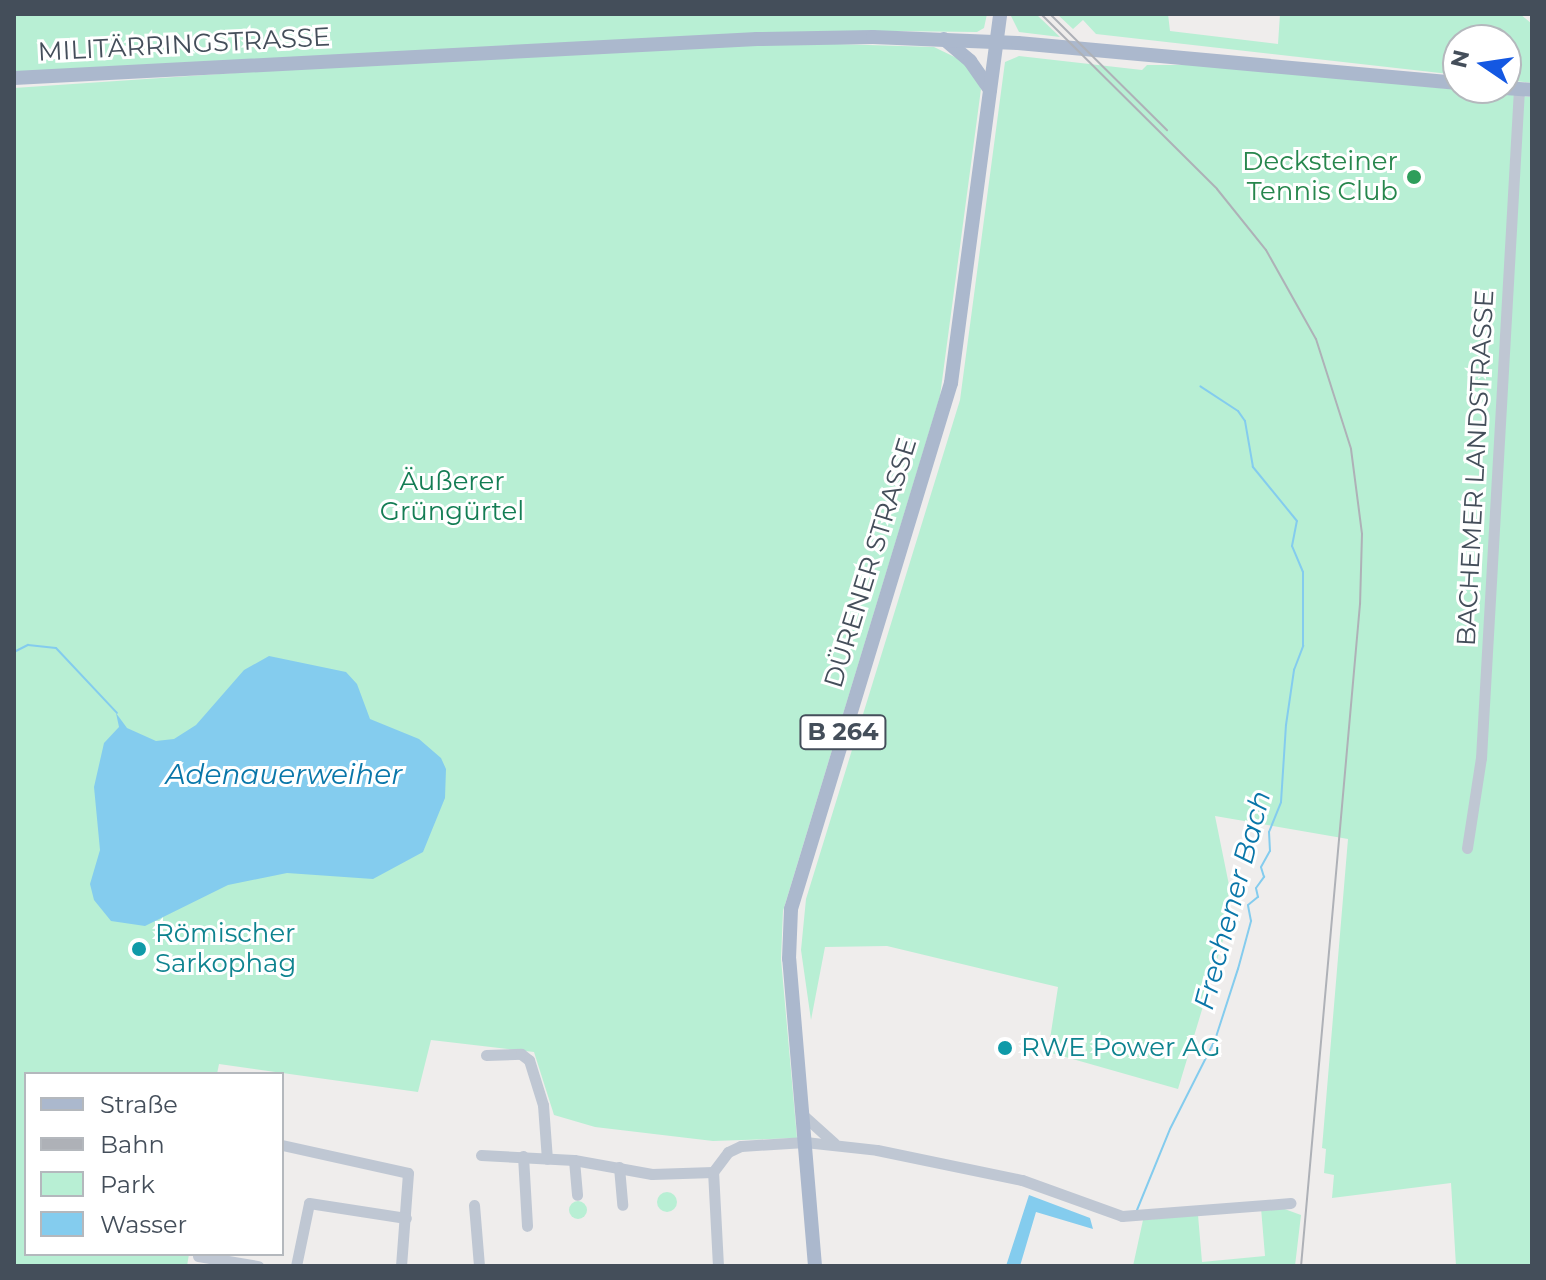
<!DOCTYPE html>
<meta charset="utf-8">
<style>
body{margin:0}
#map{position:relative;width:1546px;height:1280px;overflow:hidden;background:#efedec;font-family:Montserrat,sans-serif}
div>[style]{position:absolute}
.green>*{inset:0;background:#b8efd4}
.round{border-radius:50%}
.water>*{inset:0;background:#84ccee}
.stream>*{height:2px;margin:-1px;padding:0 1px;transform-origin:1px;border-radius:1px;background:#84ccee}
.minor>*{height:11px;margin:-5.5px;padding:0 5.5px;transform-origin:5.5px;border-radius:5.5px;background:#bfc7d3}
.major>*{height:14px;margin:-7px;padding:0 7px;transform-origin:7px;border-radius:7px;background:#abb8cd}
.tram>*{height:2px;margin:-1px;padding:0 1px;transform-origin:1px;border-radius:1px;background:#aeb1b7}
.rail>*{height:2px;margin:-1px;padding:0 1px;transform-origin:1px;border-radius:1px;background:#aeb1b7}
.dots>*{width:22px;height:22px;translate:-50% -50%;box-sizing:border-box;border:4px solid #fff;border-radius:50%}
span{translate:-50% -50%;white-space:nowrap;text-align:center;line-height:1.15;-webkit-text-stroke:6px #fff;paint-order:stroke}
.shield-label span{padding:2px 6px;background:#fff;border:2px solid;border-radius:6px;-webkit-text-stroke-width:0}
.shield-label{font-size:24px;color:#444e5a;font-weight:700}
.street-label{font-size:26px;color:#444e5a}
.leisure-label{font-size:26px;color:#27864d}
.right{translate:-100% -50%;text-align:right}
.park-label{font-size:26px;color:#147d54}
.culture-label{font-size:26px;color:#0d838f}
.left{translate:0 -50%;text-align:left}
.water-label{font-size:28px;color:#0976a9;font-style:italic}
.frame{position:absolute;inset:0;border:16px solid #444e5a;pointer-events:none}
.legend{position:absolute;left:24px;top:1072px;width:260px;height:184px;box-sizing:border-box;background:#fff;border:2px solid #b4b8bd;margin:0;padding:10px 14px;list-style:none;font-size:24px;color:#444e5a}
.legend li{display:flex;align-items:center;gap:16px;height:40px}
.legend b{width:40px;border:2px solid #b4b8bd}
.north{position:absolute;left:1442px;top:24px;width:80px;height:80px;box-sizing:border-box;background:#fff;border:2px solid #b4b8bd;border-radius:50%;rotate:283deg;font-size:22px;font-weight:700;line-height:32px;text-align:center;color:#444e5a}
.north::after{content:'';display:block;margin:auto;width:28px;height:36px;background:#1458e2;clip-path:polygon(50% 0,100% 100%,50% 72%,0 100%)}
</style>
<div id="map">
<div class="green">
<div style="clip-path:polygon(14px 14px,987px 14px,984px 28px,977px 32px,891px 31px,14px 78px)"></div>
<div style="clip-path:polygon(1010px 14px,1036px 14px,1060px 37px,1019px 32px)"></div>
<div style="clip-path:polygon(1057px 14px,1168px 14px,1170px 31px,1278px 44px,1280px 14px,1520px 14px,1532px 24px,1532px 83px,1506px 80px,1506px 40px,1458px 40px,1458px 75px,1096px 34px,1083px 20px,1073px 29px)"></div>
<div style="clip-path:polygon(802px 43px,934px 47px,969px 64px,981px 89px,940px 396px,783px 911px,781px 959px,797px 1138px,713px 1141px,595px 1127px,554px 1115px,534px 1052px,431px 1040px,418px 1092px,219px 1064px,217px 1074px,26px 1074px,26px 1254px,189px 1254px,187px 1266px,14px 1266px,14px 88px,397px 62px)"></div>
<div style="clip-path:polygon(1019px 56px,1142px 70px,1147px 65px,1210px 65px,1532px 97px,1532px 1266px,1456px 1266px,1451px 1183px,1332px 1198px,1334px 1175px,1324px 1173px,1326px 1149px,1322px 1148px,1348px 839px,1215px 816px,1229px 885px,1227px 927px,1178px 1089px,1048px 1052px,1058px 987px,887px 946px,825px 947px,811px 1020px,801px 950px,806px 899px,960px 400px,1005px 62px)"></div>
<div class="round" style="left:657px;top:1192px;width:20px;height:20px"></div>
<div class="round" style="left:569px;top:1201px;width:18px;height:18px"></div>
<div style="clip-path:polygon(1279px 1207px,1301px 1215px,1295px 1266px,1133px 1266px,1143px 1220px,1198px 1215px,1202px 1262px,1265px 1256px,1261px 1208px)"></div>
</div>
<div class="water">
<div style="clip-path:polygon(269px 656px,346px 672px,357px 684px,370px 719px,419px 739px,441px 758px,446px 769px,445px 798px,423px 852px,373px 879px,287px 873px,228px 885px,145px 926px,111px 921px,94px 900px,90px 884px,100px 850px,94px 787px,104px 743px,119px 727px,116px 713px,127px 728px,156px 741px,174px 739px,196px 725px,244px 670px)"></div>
<div style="clip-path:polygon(1029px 1195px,1090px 1218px,1093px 1229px,1036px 1212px,1020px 1266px,1006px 1266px)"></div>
</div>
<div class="stream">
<div style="left:14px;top:652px;width:16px;rotate:-27deg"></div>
<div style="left:28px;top:645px;width:28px;rotate:6deg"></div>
<div style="left:56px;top:648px;width:89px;rotate:46.8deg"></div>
<div style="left:1137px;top:1210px;width:87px;rotate:-67.8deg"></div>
<div style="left:1170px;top:1129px;width:100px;rotate:-63.2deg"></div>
<div style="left:1215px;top:1040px;width:75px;rotate:-72.1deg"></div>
<div style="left:1238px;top:969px;width:50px;rotate:-74.8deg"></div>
<div style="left:1251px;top:921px;width:16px;rotate:-101deg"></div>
<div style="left:1248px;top:905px;width:13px;rotate:-39deg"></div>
<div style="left:1258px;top:897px;width:9px;rotate:-103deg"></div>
<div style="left:1256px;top:888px;width:14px;rotate:-54deg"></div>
<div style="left:1264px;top:877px;width:10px;rotate:-107deg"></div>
<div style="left:1261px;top:867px;width:18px;rotate:-61deg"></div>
<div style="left:1270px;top:851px;width:19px;rotate:-93deg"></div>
<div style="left:1269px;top:832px;width:32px;rotate:-68deg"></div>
<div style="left:1281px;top:802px;width:77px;rotate:-86.3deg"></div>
<div style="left:1286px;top:725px;width:56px;rotate:-81.7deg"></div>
<div style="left:1294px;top:670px;width:26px;rotate:-69deg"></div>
<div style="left:1303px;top:646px;width:74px;rotate:-90deg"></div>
<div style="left:1303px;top:572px;width:28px;rotate:-113deg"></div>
<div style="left:1292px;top:546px;width:25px;rotate:-79deg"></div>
<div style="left:1297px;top:521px;width:70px;rotate:-129.2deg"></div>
<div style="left:1253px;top:467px;width:47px;rotate:-99.9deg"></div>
<div style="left:1245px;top:421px;width:12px;rotate:-125deg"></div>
<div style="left:1238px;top:411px;width:45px;rotate:-146.7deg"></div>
</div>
<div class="minor">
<div style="left:1467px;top:848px;width:91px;rotate:-81.2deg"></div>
<div style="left:1481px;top:758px;width:670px;rotate:-86.75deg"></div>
<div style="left:486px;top:1055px;width:35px;rotate:-2deg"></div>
<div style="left:521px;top:1054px;width:10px;rotate:37deg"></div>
<div style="left:529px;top:1060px;width:47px;rotate:72.7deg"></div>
<div style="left:543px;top:1105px;width:54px;rotate:85.8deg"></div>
<div style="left:803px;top:1115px;width:42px;rotate:42.1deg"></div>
<div style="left:282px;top:1145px;width:129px;rotate:12.5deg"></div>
<div style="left:408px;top:1173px;width:93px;rotate:94.3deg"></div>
<div style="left:481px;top:1155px;width:93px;rotate:3.1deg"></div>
<div style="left:574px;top:1160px;width:79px;rotate:10.2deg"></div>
<div style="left:652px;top:1174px;width:61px;rotate:-1.9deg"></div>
<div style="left:523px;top:1156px;width:70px;rotate:86.7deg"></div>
<div style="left:574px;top:1160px;width:35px;rotate:85deg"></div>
<div style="left:619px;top:1167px;width:38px;rotate:85deg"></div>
<div style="left:474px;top:1205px;width:61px;rotate:85.3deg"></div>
<div style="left:198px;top:1256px;width:61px;rotate:9.5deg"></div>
<div style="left:296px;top:1266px;width:64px;rotate:-78.3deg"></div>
<div style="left:309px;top:1203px;width:98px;rotate:8.8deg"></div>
<div style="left:718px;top:1266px;width:94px;rotate:-93deg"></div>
<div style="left:713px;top:1172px;width:25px;rotate:-53deg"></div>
<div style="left:728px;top:1152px;width:14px;rotate:-25deg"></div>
<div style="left:741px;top:1146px;width:64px;rotate:-3.6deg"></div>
<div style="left:805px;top:1142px;width:72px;rotate:6.3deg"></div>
<div style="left:877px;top:1150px;width:148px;rotate:11.7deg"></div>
<div style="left:1022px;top:1180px;width:106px;rotate:19.8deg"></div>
<div style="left:1122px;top:1216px;width:169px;rotate:-4.4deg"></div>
</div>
<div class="major">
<div style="left:944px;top:39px;width:34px;rotate:40deg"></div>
<div style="left:970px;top:61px;width:35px;rotate:55deg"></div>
<div style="left:14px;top:78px;width:744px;rotate:-3deg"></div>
<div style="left:757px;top:39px;width:116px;rotate:-1deg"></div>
<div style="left:873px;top:37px;width:145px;rotate:2.4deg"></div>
<div style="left:1018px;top:43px;width:442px;rotate:5.2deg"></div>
<div style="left:1505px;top:88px;width:27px;rotate:4deg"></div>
<div style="left:815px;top:1266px;width:308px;rotate:-94.8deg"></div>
<div style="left:789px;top:959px;width:50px;rotate:-87.7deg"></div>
<div style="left:791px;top:909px;width:550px;rotate:-73.08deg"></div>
<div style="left:951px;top:383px;width:372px;rotate:-82.4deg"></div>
</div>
<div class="tram">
<div style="left:1050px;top:14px;width:165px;rotate:44.8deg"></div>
</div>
<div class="rail">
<div style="left:1041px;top:14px;width:248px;rotate:44.8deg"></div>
<div style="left:1217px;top:189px;width:78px;rotate:51.2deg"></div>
<div style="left:1266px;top:250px;width:102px;rotate:60.7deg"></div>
<div style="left:1316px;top:339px;width:115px;rotate:72.3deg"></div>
<div style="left:1351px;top:449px;width:86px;rotate:82.6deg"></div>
<div style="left:1362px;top:534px;width:70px;rotate:91.6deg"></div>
<div style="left:1360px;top:604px;width:665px;rotate:95.09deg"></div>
</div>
<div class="dots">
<div style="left:1414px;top:177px;background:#2e9e5b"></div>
<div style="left:139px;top:949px;background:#0f9aa8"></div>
<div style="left:1005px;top:1048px;background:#0f9aa8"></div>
</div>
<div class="shield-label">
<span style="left:843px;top:732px">B 264</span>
</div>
<div class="street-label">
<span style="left:184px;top:45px;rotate:-3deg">MILITÄRRINGSTRASSE</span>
<span style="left:1476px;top:468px;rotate:-87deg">BACHEMER LANDSTRASSE</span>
<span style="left:871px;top:563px;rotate:-73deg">DÜRENER STRASSE</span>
</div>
<div class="leisure-label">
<span class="right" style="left:1398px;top:177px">Decksteiner<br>Tennis Club</span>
</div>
<div class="park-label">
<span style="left:452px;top:497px">Äußerer<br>Grüngürtel</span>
</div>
<div class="culture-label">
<span class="left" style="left:155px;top:949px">Römischer<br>Sarkophag</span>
<span class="left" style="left:1021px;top:1048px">RWE Power AG</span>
</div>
<div class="water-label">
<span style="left:284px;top:774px">Adenauerweiher</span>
<span style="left:1232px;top:900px;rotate:-75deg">Frechener Bach</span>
</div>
<div class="frame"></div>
<ul class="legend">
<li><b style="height:10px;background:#abb8cd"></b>Straße</li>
<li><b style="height:10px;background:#aeb1b7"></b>Bahn</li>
<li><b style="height:22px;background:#b8efd4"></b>Park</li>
<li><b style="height:22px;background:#84ccee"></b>Wasser</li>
</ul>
<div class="north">N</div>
</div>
